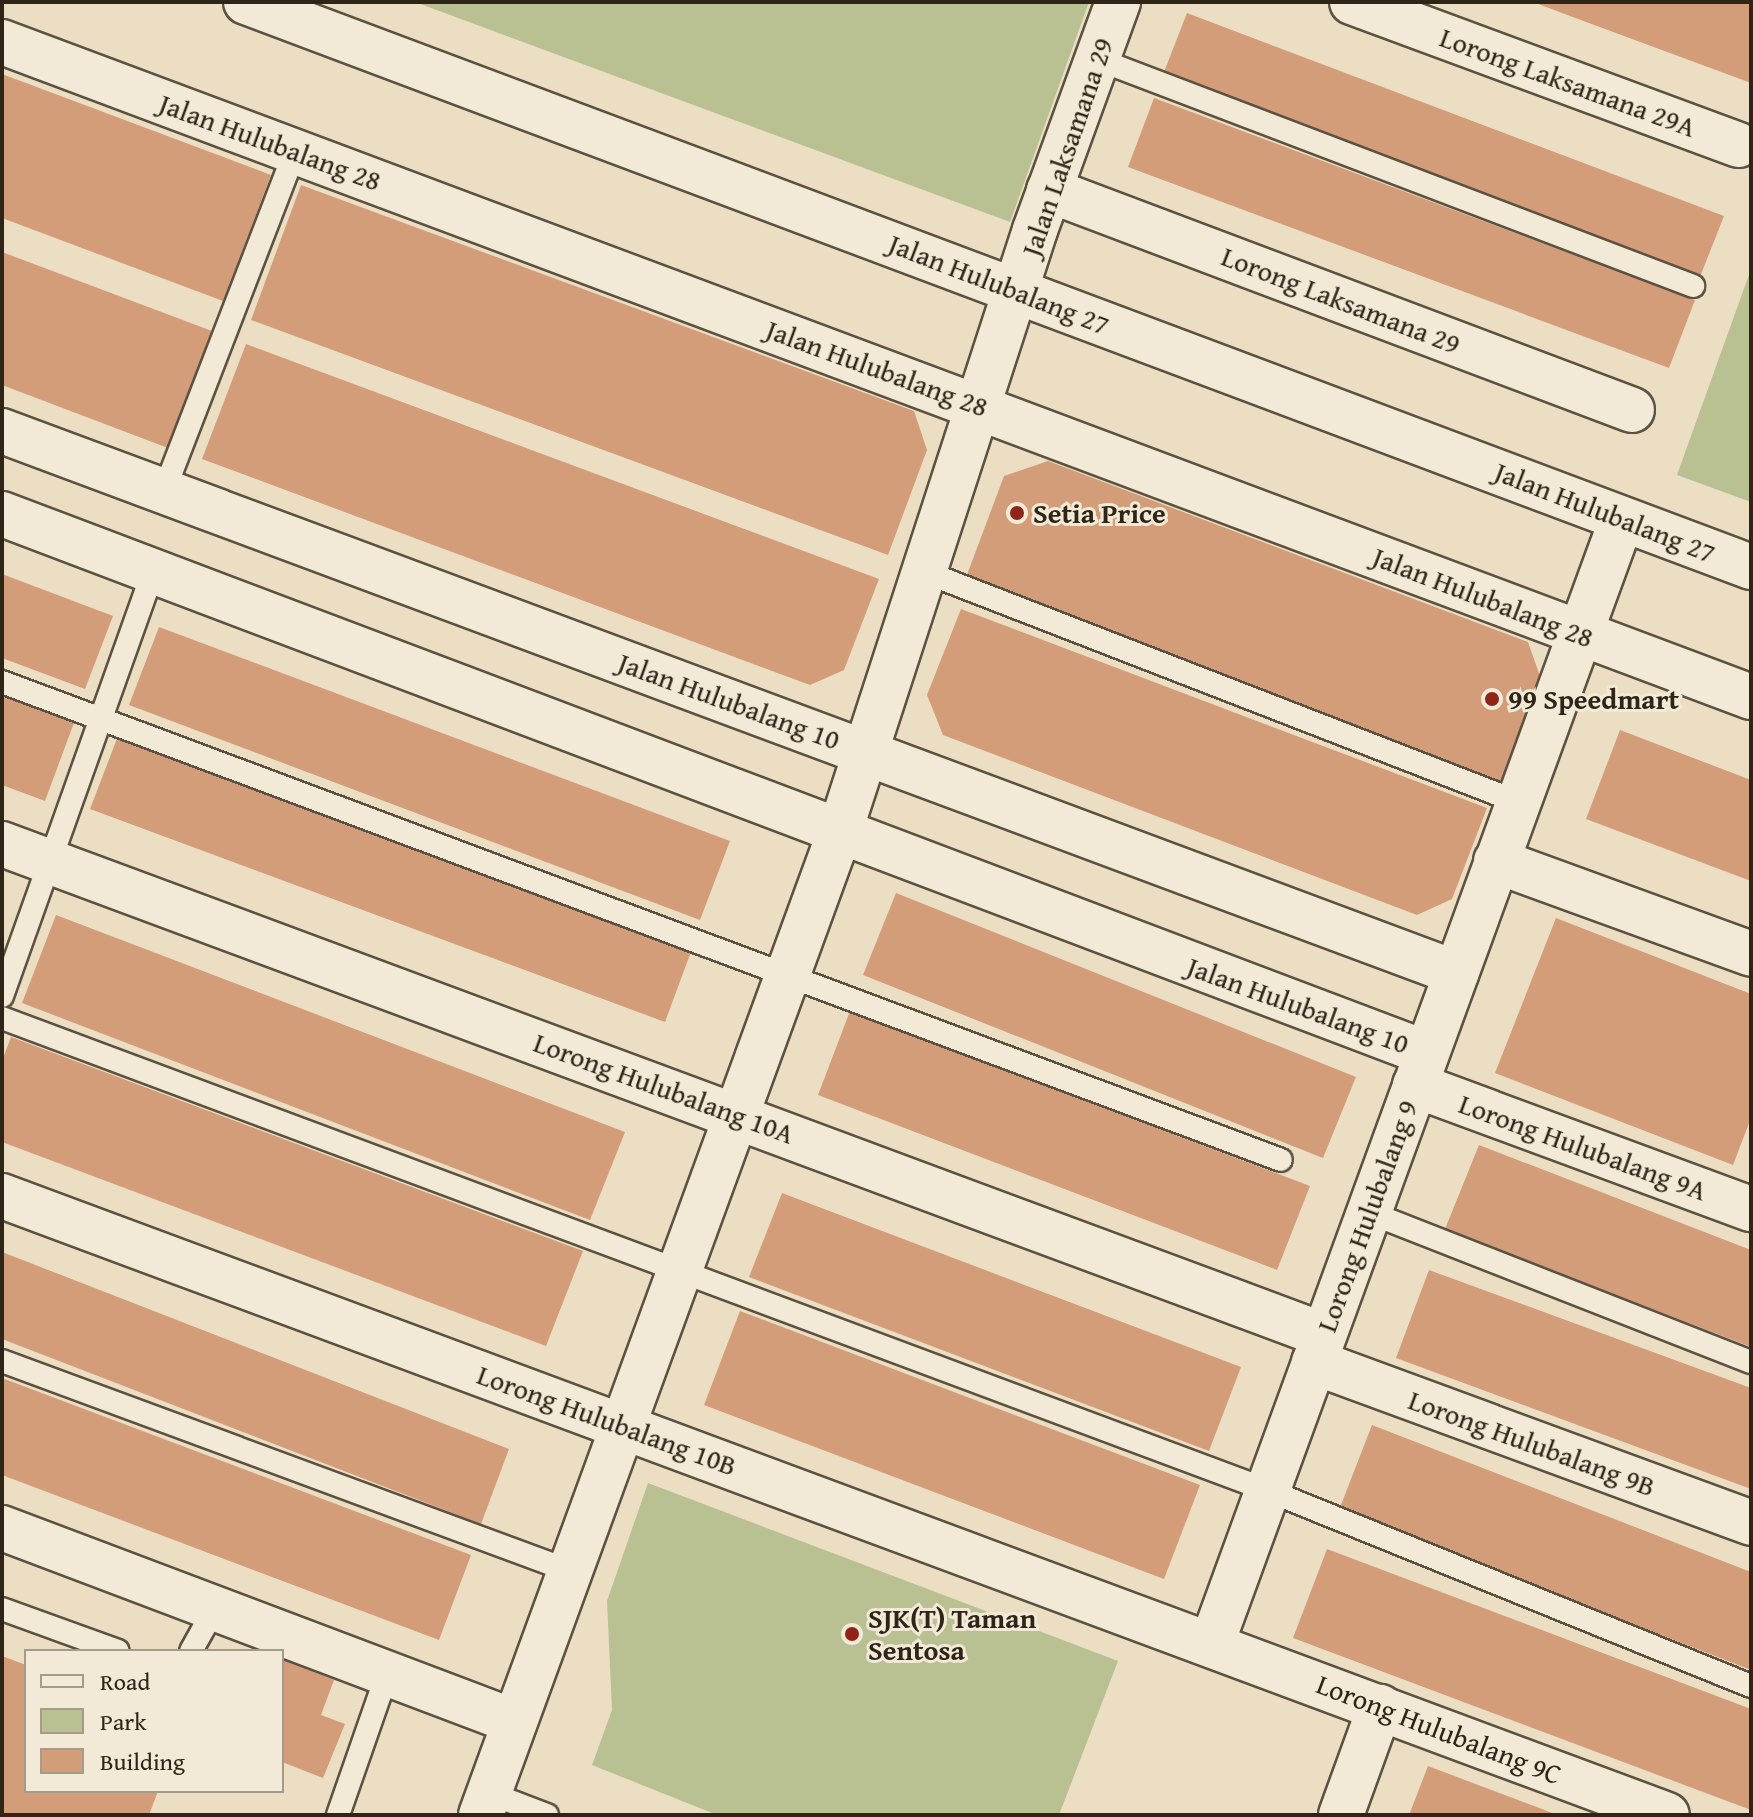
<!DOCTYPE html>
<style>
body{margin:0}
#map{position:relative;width:1753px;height:1817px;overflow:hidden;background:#ebdec2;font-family:"Gentium Book Plus",serif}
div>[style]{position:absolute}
.green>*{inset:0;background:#b9c192}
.building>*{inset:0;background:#d49d79}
.roads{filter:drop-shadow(2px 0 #5d5242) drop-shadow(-2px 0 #5d5242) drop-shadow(0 2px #5d5242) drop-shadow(0 -2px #5d5242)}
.lane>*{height:22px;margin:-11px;padding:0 11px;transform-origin:11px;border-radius:11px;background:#f2ead7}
.street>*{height:44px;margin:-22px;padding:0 22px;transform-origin:22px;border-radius:22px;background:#f2ead7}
.secondary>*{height:44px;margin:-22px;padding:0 22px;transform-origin:22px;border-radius:22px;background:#f2ead7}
.dots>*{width:22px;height:22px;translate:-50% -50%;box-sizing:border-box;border:4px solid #f2ead7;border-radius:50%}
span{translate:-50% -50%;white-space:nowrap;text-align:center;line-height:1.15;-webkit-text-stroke:6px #f2ead7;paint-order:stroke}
.street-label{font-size:28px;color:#2e2417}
.poi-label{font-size:28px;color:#2e2417;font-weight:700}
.left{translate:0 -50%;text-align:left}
.frame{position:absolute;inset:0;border:4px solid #2e2417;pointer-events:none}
.legend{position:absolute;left:24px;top:1649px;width:260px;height:144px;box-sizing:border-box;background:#f2ead7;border:2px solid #a49b8a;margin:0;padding:10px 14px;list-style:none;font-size:24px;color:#2e2417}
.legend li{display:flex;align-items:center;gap:16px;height:40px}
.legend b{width:40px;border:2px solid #a49b8a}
</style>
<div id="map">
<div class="green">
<div style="clip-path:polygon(415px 2px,1089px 2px,1010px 222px)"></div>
<div style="clip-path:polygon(1751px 269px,1751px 502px,1677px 475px)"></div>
<div style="clip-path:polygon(648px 1483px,1118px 1661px,1059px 1815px,717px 1815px,592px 1765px,612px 1710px,607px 1601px)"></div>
</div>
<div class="building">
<div style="clip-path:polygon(1533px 2px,1751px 2px,1751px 83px,1578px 19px)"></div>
<div style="clip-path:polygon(1187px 13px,1724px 216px,1698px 282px,1162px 77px)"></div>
<div style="clip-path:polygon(2px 74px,271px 175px,223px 301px,2px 218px)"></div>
<div style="clip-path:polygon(1154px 98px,1695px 300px,1669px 368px,1128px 167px)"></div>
<div style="clip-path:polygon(301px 185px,914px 411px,927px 450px,888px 555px,251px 320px)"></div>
<div style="clip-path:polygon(2px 252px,212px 331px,168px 448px,2px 385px)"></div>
<div style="clip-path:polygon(246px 344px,879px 579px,844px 670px,810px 685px,202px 459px)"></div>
<div style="clip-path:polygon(1048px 461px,1528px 642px,1541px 679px,1502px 782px,965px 580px,1004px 476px)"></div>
<div style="clip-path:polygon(2px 574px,113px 616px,85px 689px,2px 658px)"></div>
<div style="clip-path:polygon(961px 609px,1487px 808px,1452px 899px,1417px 915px,943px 735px,927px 695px)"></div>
<div style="clip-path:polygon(159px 627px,730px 841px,700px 920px,129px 705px)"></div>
<div style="clip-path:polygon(2px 693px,75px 720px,45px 801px,2px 785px)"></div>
<div style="clip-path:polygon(1620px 730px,1751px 780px,1751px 881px,1586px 819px)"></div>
<div style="clip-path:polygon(118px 736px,692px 949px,665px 1022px,90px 809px)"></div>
<div style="clip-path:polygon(896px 893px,1356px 1077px,1323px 1158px,863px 975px)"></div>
<div style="clip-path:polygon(56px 915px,625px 1132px,590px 1220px,22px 1003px)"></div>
<div style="clip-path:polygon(1556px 918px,1751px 994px,1751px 1118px,1733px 1165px,1495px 1073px)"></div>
<div style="clip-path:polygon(850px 1011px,1310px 1186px,1277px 1270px,818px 1095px)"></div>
<div style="clip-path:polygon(11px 1037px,583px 1251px,546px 1346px,2px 1142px,2px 1061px)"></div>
<div style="clip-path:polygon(1479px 1145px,1751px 1250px,1751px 1347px,1445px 1229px)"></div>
<div style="clip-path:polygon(782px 1193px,1241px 1367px,1209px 1451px,749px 1277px)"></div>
<div style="clip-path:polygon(2px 1252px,509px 1449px,481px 1524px,2px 1339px)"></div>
<div style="clip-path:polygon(1429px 1270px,1751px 1388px,1751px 1489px,1396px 1358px)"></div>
<div style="clip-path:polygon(740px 1311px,1200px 1485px,1164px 1579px,704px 1405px)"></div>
<div style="clip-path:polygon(2px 1378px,471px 1555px,439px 1640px,2px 1475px)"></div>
<div style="clip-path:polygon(1372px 1425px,1751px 1572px,1751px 1670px,1339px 1510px)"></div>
<div style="clip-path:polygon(1327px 1549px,1751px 1709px,1751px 1810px,1293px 1638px)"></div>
<div style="clip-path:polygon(2px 1656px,26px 1665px,26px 1791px,158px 1791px,149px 1815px,2px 1815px)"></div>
<div style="clip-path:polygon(282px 1659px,334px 1680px,321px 1715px,345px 1724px,323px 1778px,282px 1762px)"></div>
<div style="clip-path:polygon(1428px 1766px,1542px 1809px,1557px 1815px,1409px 1815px)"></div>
</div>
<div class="roads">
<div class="lane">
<div style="left:1097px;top:59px;width:638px;rotate:20.85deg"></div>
<div style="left:164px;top:491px;width:363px;rotate:-68.9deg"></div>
<div style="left:925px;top:572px;width:636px;rotate:21.2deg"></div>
<div style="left:2px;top:682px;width:1365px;rotate:20.49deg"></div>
<div style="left:2px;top:996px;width:450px;rotate:-70.4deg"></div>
<div style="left:2px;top:1018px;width:1350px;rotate:20.46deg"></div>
<div style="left:1267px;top:1490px;width:522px;rotate:22.05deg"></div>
<div style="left:1368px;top:1212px;width:411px;rotate:21.4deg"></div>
<div style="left:2px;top:1361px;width:606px;rotate:20.29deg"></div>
<div style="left:2px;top:1609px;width:123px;rotate:19.9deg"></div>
<div style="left:191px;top:1651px;width:49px;rotate:-60.8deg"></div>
<div style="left:489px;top:1793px;width:62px;rotate:20.8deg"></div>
<div style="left:338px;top:1815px;width:149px;rotate:-70.8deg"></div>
</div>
<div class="street">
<div style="left:1352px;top:2px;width:412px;rotate:20.3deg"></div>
<div style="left:2px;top:42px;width:1868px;rotate:20.53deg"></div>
<div style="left:1049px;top:190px;width:623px;rotate:20.67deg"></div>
<div style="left:2px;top:431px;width:1552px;rotate:20.44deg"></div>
<div style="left:2px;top:514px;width:1523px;rotate:20.73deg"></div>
<div style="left:2px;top:844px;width:1410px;rotate:20.38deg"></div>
<div style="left:1496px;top:861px;width:271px;rotate:20deg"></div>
<div style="left:1415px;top:1085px;width:358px;rotate:20.3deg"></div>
<div style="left:2px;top:1196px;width:1776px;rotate:20.39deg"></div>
<div style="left:1314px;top:1362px;width:466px;rotate:20.2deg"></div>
<div style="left:2px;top:1528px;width:548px;rotate:20.71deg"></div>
<div style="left:1212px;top:1643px;width:1196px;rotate:-69.96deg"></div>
<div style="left:481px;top:1815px;width:1044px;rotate:-69.95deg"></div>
<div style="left:839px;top:834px;width:635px;rotate:-72.02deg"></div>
<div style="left:1035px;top:230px;width:243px;rotate:-70deg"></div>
<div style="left:1341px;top:1815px;width:115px;rotate:-70.1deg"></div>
</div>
<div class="secondary">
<div style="left:246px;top:2px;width:1608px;rotate:20.58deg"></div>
</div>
</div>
<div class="dots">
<div style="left:1017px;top:513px;background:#8f2418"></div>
<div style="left:1492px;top:699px;background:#8f2418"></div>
<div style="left:852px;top:1634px;background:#8f2418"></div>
</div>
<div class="street-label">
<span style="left:1568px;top:82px;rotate:20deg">Lorong Laksamana 29A</span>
<span style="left:270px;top:142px;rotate:20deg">Jalan Hulubalang 28</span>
<span style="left:1067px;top:147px;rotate:-71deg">Jalan Laksamana 29</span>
<span style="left:999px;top:284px;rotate:21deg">Jalan Hulubalang 27</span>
<span style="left:1341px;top:300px;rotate:21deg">Lorong Laksamana 29</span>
<span style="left:877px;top:368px;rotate:20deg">Jalan Hulubalang 28</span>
<span style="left:1605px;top:512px;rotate:21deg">Jalan Hulubalang 27</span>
<span style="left:1483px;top:597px;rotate:21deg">Jalan Hulubalang 28</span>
<span style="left:729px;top:701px;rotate:20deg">Jalan Hulubalang 10</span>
<span style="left:1298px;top:1005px;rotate:20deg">Jalan Hulubalang 10</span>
<span style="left:664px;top:1088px;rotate:20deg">Lorong Hulubalang 10A</span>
<span style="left:1583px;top:1147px;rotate:20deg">Lorong Hulubalang 9A</span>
<span style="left:1367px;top:1216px;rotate:-70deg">Lorong Hulubalang 9</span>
<span style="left:607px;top:1420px;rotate:20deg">Lorong Hulubalang 10B</span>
<span style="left:1532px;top:1443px;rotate:20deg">Lorong Hulubalang 9B</span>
<span style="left:1439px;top:1729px;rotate:21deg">Lorong Hulubalang 9C</span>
</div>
<div class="poi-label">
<span class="left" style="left:1033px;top:513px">Setia Price</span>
<span class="left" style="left:1508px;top:699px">99 Speedmart</span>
<span class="left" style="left:868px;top:1634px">SJK(T) Taman<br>Sentosa</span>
</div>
<div class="frame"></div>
<ul class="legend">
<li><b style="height:10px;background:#f2ead7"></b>Road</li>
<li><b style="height:22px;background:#b9c192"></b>Park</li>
<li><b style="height:22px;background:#d49d79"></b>Building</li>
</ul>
</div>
